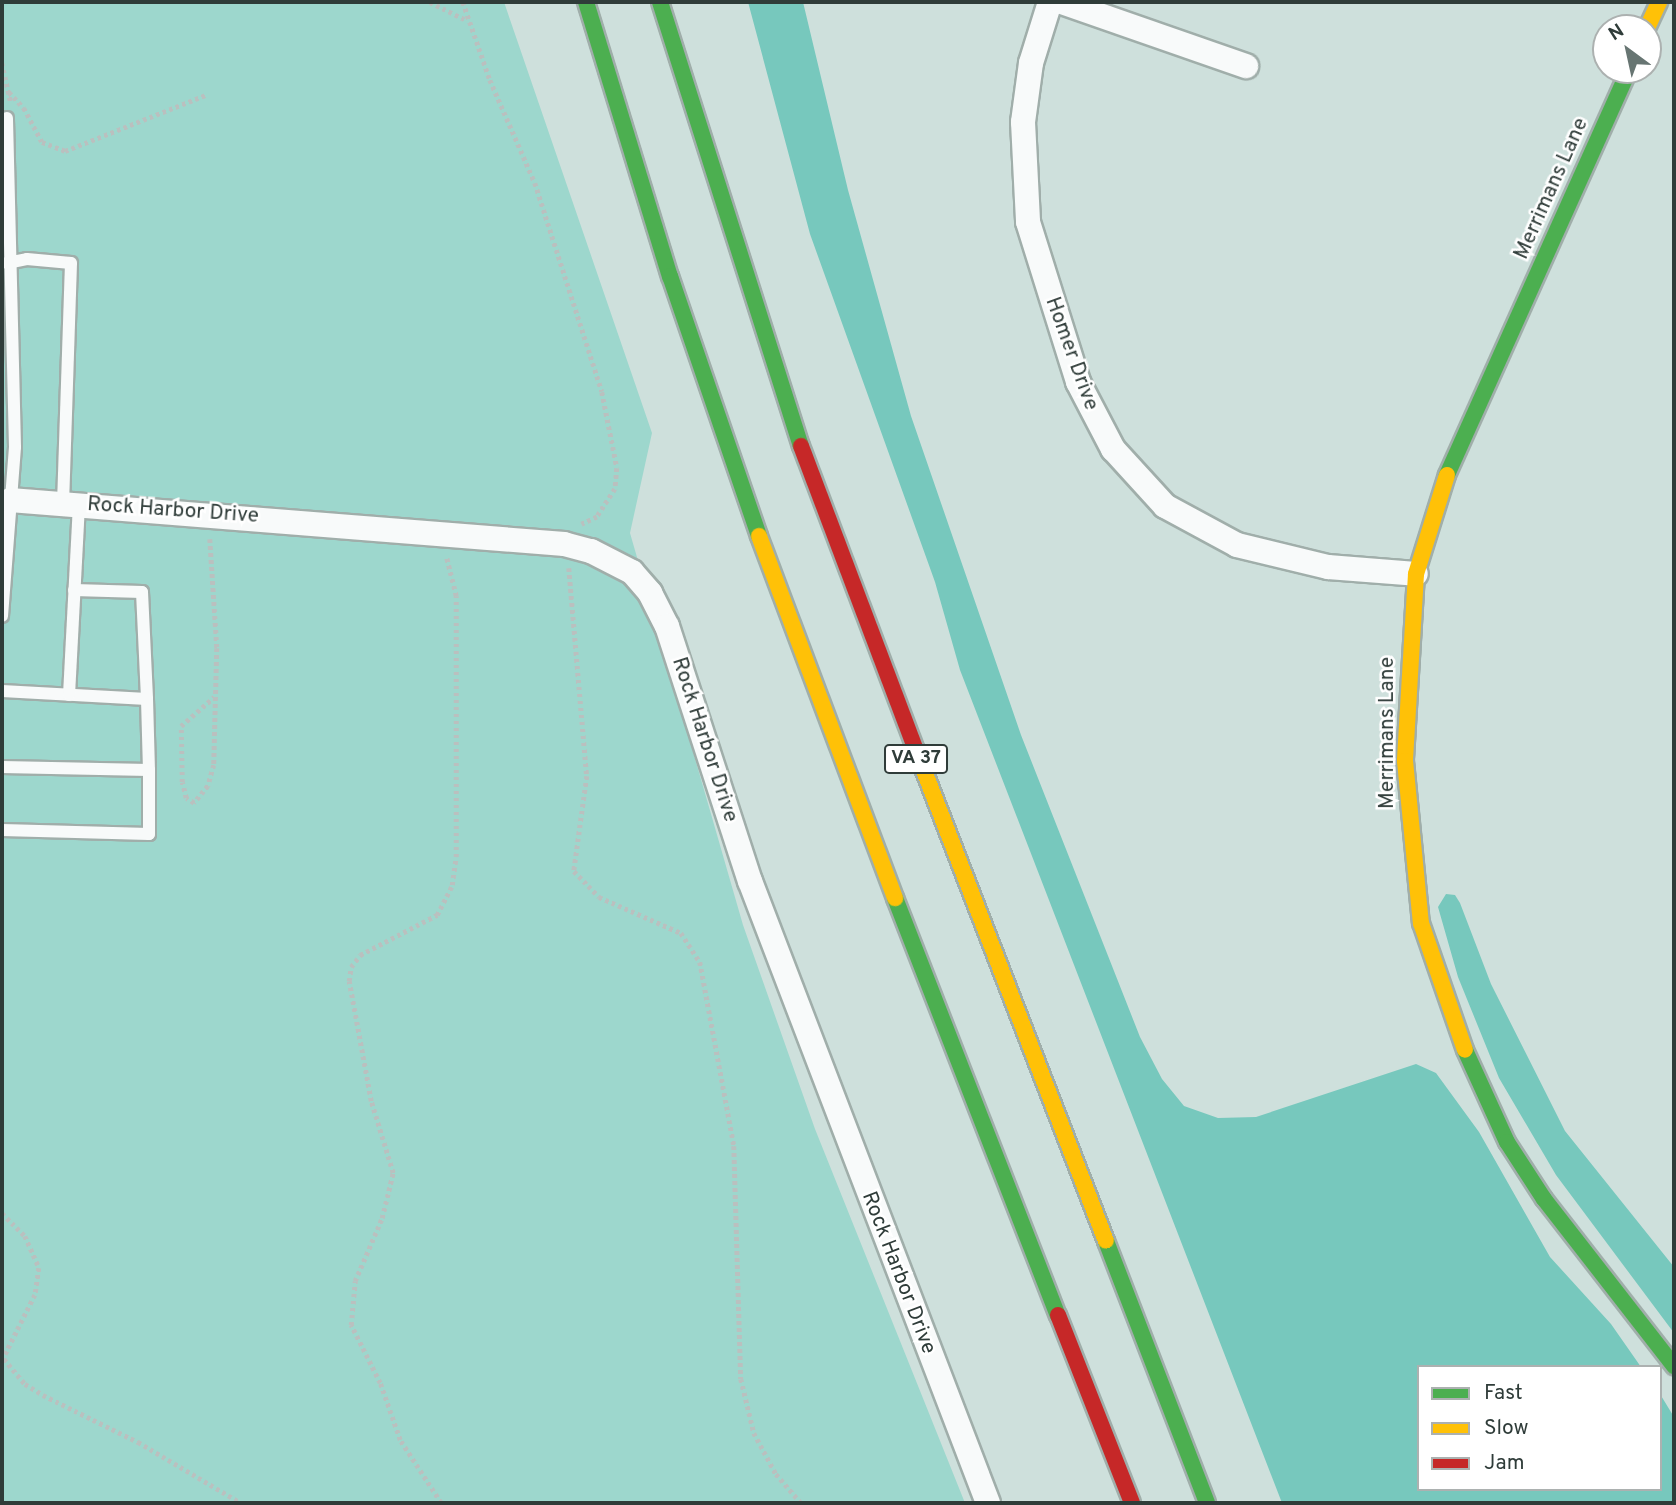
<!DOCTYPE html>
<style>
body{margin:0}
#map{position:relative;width:1676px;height:1505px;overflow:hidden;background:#cee0dc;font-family:Overpass,sans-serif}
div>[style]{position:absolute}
.green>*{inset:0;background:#9dd7cd}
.forest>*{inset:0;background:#77c8bd}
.path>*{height:4.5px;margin-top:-2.25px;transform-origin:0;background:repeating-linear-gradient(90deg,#bac0bf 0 3.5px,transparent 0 7px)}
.roads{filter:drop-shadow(2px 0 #a0aeaa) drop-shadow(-2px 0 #a0aeaa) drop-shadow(0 2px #a0aeaa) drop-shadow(0 -2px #a0aeaa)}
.lane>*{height:12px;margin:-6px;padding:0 6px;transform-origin:6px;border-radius:6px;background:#f8fafa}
.street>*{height:24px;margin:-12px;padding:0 12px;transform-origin:12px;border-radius:12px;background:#f8fafa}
.fast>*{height:16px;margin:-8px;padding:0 8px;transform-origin:8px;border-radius:8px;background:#4caf50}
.slow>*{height:16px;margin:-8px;padding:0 8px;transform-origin:8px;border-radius:8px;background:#ffc107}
.jam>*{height:16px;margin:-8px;padding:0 8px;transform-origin:8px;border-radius:8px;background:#c62828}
span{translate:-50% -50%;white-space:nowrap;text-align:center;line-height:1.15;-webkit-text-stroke:5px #fff;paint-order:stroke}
.shield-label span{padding:2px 5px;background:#fff;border:2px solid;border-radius:5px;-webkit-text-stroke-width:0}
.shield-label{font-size:19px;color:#2f3c39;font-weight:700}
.street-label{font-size:21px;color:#2f3c39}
.frame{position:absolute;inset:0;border:4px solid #2f3c39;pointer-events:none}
.legend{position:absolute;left:1417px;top:1365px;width:245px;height:126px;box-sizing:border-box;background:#fff;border:2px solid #acb1b0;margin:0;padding:9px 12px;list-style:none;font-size:21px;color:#2f3c39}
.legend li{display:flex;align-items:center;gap:14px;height:35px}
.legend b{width:35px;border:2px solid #acb1b0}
.north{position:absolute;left:1592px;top:14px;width:70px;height:70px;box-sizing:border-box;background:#fff;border:2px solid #acb1b0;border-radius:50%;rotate:327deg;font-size:19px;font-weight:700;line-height:28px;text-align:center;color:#2f3c39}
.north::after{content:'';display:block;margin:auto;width:24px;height:32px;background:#677572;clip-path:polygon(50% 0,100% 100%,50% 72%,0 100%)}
</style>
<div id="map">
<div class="green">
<div style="clip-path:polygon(2px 2px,504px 2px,652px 433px,630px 533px,743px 925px,815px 1129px,965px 1503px,2px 1503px)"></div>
</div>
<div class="forest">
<div style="clip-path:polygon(748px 2px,803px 2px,848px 190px,911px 416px,1021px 735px,1140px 1037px,1162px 1079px,1184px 1106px,1218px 1118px,1256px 1117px,1416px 1064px,1436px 1073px,1479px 1132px,1550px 1257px,1611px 1324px,1641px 1367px,1419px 1367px,1419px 1489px,1660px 1489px,1660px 1394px,1674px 1417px,1674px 1503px,1282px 1503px,960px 670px,935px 582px,810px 234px)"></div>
<div style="clip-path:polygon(1446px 894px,1455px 895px,1460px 903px,1491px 984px,1565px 1131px,1674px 1267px,1674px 1333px,1556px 1175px,1499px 1078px,1458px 977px,1438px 907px)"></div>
</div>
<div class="path">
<div style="left:430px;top:2px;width:40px;rotate:26.6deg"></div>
<div style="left:463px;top:2px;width:83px;rotate:70.9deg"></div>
<div style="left:490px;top:80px;width:112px;rotate:66.4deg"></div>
<div style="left:535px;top:183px;width:219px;rotate:72.2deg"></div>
<div style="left:602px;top:392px;width:77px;rotate:78.8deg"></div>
<div style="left:617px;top:468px;width:21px;rotate:95deg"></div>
<div style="left:615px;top:489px;width:33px;rotate:123deg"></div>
<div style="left:597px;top:517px;width:17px;rotate:155deg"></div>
<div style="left:2px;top:63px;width:41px;rotate:77.3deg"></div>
<div style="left:9px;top:92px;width:22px;rotate:47deg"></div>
<div style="left:24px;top:108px;width:38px;rotate:62deg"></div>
<div style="left:42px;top:142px;width:25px;rotate:21deg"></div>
<div style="left:65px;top:151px;width:152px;rotate:-21.7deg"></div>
<div style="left:210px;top:539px;width:109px;rotate:86.3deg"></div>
<div style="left:217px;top:648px;width:117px;rotate:91.5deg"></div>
<div style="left:214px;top:765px;width:22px;rotate:106deg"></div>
<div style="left:208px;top:786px;width:22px;rotate:129deg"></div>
<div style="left:194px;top:803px;width:9px;rotate:-148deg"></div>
<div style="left:186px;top:798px;width:16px;rotate:-104deg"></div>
<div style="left:182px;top:782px;width:56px;rotate:-91deg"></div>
<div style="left:181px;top:726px;width:44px;rotate:-41.3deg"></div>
<div style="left:569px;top:568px;width:209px;rotate:85.1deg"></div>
<div style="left:587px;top:776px;width:96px;rotate:97.8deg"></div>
<div style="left:574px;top:871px;width:36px;rotate:46deg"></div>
<div style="left:599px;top:897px;width:90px;rotate:23.7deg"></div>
<div style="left:681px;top:933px;width:35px;rotate:57deg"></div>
<div style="left:700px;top:962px;width:187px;rotate:79.5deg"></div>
<div style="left:734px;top:1146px;width:233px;rotate:88.3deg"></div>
<div style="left:741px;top:1379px;width:56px;rotate:76.5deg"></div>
<div style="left:754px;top:1433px;width:47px;rotate:61.8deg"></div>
<div style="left:776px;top:1474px;width:38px;rotate:49deg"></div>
<div style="left:2px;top:1213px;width:33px;rotate:45deg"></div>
<div style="left:25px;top:1236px;width:35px;rotate:66deg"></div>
<div style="left:39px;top:1268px;width:27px;rotate:98deg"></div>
<div style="left:35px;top:1295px;width:74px;rotate:116.6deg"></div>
<div style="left:4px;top:1359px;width:33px;rotate:50deg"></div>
<div style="left:25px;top:1384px;width:21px;rotate:31deg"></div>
<div style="left:43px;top:1395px;width:106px;rotate:26.3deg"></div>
<div style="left:138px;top:1442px;width:120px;rotate:30.6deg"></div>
<div style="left:441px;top:1503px;width:75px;rotate:-123.1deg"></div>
<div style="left:400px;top:1440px;width:60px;rotate:-109.3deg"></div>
<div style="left:380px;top:1383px;width:65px;rotate:-116.6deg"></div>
<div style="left:351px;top:1325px;width:44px;rotate:-84.8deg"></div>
<div style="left:355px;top:1281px;width:69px;rotate:-66.8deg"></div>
<div style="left:382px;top:1218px;width:46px;rotate:-76.3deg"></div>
<div style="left:393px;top:1173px;width:75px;rotate:-107deg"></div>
<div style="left:371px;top:1101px;width:122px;rotate:-100.4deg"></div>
<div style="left:349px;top:981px;width:14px;rotate:-82deg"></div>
<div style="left:351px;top:967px;width:15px;rotate:-53deg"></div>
<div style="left:360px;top:955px;width:87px;rotate:-27.5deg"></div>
<div style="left:437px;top:915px;width:34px;rotate:-63deg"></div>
<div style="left:452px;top:885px;width:28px;rotate:-82deg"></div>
<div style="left:456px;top:857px;width:261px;rotate:-90deg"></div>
<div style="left:456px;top:596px;width:41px;rotate:-104deg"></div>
</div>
<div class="roads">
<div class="lane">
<div style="left:7px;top:263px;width:20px;rotate:-11deg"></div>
<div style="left:27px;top:259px;width:44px;rotate:5.2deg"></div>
<div style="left:71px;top:263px;width:240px;rotate:91.9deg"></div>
<div style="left:74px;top:590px;width:68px;rotate:1.7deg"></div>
<div style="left:142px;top:592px;width:107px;rotate:87.3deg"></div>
<div style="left:2px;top:616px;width:169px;rotate:-85.6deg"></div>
<div style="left:15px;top:447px;width:329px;rotate:-91.4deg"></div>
<div style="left:2px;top:691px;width:145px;rotate:3.2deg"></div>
<div style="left:147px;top:699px;width:71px;rotate:88.4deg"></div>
<div style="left:149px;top:770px;width:147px;rotate:-178.8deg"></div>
<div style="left:69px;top:695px;width:191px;rotate:-87deg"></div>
<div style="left:2px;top:830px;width:147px;rotate:1.6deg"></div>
<div style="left:149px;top:834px;width:64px;rotate:-90deg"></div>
</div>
<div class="street">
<div style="left:1050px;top:2px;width:64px;rotate:107.3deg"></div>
<div style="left:1031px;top:63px;width:60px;rotate:97.7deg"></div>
<div style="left:1023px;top:122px;width:100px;rotate:87.1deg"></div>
<div style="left:1028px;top:222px;width:168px;rotate:72.6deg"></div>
<div style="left:1078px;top:382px;width:76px;rotate:62.4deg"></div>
<div style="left:1113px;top:449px;width:77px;rotate:47.6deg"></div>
<div style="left:1165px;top:506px;width:82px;rotate:28.4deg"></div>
<div style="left:1237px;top:545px;width:94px;rotate:13.6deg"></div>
<div style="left:1328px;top:567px;width:88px;rotate:4.5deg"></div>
<div style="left:1062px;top:2px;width:195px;rotate:19.2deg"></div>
<div style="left:10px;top:500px;width:556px;rotate:4.54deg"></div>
<div style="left:564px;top:544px;width:28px;rotate:15deg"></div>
<div style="left:591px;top:551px;width:46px;rotate:27.1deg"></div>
<div style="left:632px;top:572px;width:28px;rotate:49deg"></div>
<div style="left:650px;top:593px;width:37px;rotate:63deg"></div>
<div style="left:667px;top:626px;width:268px;rotate:72deg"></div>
<div style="left:750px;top:881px;width:666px;rotate:69.06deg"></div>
</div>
<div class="fast">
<div style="left:586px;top:2px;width:287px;rotate:73deg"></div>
<div style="left:670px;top:276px;width:275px;rotate:71.1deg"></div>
<div style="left:660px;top:2px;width:466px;rotate:72.4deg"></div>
<div style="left:1447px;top:475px;width:444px;rotate:-65.8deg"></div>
<div style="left:895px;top:898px;width:448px;rotate:68.7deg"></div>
<div style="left:1465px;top:1050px;width:101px;rotate:65.5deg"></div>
<div style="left:1507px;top:1142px;width:68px;rotate:57deg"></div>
<div style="left:1544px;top:1199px;width:212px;rotate:52.1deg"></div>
<div style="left:1106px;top:1241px;width:281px;rotate:68.9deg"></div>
</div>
<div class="slow">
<div style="left:1647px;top:28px;width:29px;rotate:-65deg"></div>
<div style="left:1447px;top:475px;width:104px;rotate:107.4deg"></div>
<div style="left:1416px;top:574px;width:187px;rotate:93.4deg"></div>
<div style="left:1405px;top:761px;width:163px;rotate:84.4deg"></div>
<div style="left:1421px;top:923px;width:134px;rotate:70.9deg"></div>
<div style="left:759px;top:536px;width:387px;rotate:69.4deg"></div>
<div style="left:916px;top:750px;width:526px;rotate:68.85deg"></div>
</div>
<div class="jam">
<div style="left:801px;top:446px;width:325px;rotate:69.3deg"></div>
<div style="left:1058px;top:1315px;width:202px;rotate:68.5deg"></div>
</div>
</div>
<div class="shield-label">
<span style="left:916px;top:759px">VA 37</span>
</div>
<div class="street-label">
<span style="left:1552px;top:189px;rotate:-66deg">Merrimans Lane</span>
<span style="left:1071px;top:354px;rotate:70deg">Homer Drive</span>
<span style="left:173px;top:511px;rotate:4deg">Rock Harbor Drive</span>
<span style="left:1388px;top:733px;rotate:-90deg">Merrimans Lane</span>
<span style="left:704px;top:740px;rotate:72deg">Rock Harbor Drive</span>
<span style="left:898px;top:1273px;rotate:69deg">Rock Harbor Drive</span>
</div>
<div class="frame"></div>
<ul class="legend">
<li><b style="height:9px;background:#4caf50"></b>Fast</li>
<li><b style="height:9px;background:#ffc107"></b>Slow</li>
<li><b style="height:9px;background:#c62828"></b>Jam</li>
</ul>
<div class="north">N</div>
</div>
